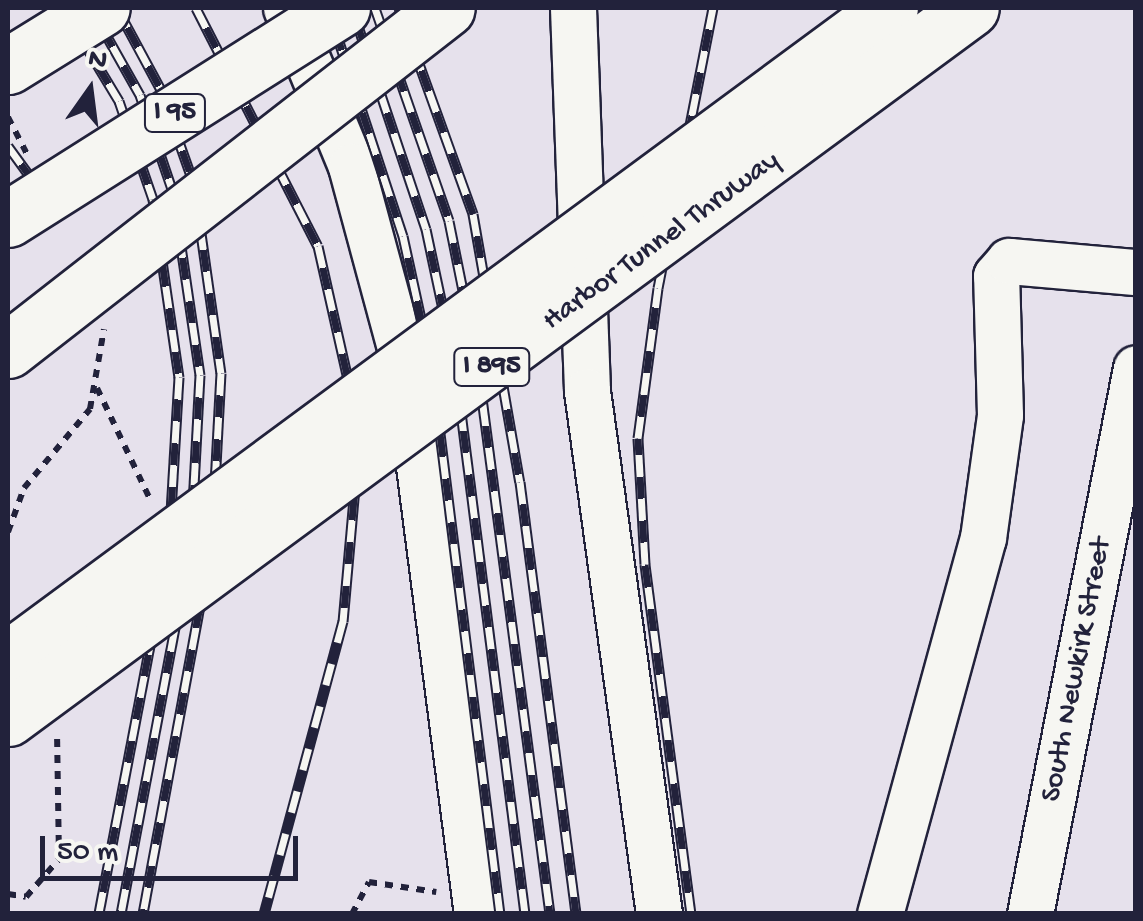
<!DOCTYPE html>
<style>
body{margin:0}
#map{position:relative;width:1143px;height:921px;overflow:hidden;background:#f6f6f2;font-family:"Gochi Hand",sans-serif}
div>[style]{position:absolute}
.built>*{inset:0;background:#e6e1ec}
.path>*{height:6px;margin-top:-3px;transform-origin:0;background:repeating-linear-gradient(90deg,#22223b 0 8px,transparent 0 16px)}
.roads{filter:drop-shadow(2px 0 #22223b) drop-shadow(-2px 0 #22223b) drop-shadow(0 2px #22223b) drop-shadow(0 -2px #22223b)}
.minor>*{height:45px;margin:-22.5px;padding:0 22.5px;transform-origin:22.5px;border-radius:22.5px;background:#f6f6f2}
.rail>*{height:11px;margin-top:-5.5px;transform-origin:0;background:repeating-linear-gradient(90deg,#f6f6f2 0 22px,#22223b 0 44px);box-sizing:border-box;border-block:2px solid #22223b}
.bridges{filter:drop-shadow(2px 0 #22223b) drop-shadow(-2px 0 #22223b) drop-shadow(0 2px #22223b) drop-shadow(0 -2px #22223b)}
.highway-bridge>*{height:55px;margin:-27.5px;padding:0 27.5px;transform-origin:27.5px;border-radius:27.5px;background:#f6f6f2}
span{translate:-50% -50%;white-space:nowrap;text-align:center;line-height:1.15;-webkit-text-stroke:8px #f6f6f2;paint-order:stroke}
.shield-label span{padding:2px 8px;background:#f6f6f2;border:2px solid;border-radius:8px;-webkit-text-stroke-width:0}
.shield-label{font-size:28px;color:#22223b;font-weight:700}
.street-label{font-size:30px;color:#22223b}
.frame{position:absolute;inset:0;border:10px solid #22223b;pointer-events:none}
.north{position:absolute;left:40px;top:40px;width:100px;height:100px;-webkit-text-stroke:8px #f6f6f2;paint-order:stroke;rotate:14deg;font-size:28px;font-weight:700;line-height:40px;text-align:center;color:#22223b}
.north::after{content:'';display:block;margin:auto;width:35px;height:45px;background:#22223b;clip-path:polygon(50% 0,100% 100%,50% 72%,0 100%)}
.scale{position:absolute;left:40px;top:836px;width:258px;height:45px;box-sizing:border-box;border:5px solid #22223b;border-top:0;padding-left:12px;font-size:30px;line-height:35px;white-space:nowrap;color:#22223b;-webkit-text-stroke:8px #f6f6f2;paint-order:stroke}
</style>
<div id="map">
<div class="built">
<div style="clip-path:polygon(8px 8px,1135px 8px,1135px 913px,8px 913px)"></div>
</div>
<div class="path">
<div style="left:8px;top:117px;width:44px;rotate:62.9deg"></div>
<div style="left:97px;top:388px;width:121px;rotate:64.5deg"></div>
<div style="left:8px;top:532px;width:47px;rotate:-70deg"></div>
<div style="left:24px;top:488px;width:103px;rotate:-50.1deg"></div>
<div style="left:90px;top:409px;width:81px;rotate:-80.1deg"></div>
<div style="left:8px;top:894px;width:18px;rotate:9deg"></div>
<div style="left:26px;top:897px;width:50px;rotate:-49deg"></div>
<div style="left:59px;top:859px;width:121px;rotate:-90.9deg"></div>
<div style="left:352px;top:914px;width:36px;rotate:-62deg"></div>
<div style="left:369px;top:882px;width:68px;rotate:8.5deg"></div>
</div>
<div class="roads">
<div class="minor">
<div style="left:286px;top:8px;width:171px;rotate:67.6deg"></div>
<div style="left:351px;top:166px;width:214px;rotate:74.9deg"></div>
<div style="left:407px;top:373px;width:546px;rotate:82.63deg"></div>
<div style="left:573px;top:8px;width:383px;rotate:87.9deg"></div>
<div style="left:587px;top:391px;width:528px;rotate:82.16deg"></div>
<div style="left:880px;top:914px;width:390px;rotate:-74.7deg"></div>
<div style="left:983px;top:538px;width:124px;rotate:-82.1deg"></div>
<div style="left:1000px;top:415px;width:139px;rotate:-91.6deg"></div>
<div style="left:996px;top:276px;width:20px;rotate:-49deg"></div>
<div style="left:1009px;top:261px;width:127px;rotate:5deg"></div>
<div style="left:1030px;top:914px;width:556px;rotate:-79.01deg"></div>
</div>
</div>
<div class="rail">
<div style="left:63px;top:8px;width:109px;rotate:58.9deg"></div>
<div style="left:119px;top:101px;width:104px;rotate:70.9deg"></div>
<div style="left:153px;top:199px;width:180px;rotate:81.7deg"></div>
<div style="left:179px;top:377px;width:169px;rotate:93.4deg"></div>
<div style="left:169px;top:546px;width:375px;rotate:100.8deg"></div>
<div style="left:91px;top:8px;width:100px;rotate:60.6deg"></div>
<div style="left:140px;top:95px;width:102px;rotate:71.2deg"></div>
<div style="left:173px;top:192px;width:185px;rotate:81.6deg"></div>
<div style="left:200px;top:375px;width:168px;rotate:93.1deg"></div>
<div style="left:191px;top:543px;width:378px;rotate:100.7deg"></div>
<div style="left:117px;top:8px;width:91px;rotate:61.7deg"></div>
<div style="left:160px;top:88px;width:102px;rotate:70.5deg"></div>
<div style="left:194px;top:184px;width:191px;rotate:81.9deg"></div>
<div style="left:221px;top:373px;width:168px;rotate:93.1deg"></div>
<div style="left:212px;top:541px;width:379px;rotate:100.5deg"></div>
<div style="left:196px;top:8px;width:267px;rotate:62.9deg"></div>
<div style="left:318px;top:246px;width:155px;rotate:77.3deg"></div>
<div style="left:352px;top:397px;width:79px;rotate:87.1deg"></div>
<div style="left:356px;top:476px;width:146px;rotate:95.1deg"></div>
<div style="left:343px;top:621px;width:303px;rotate:105.1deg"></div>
<div style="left:328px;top:8px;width:240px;rotate:71.8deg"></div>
<div style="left:403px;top:236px;width:136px;rotate:77.7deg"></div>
<div style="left:432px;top:369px;width:549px;rotate:82.89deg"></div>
<div style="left:352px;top:8px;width:233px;rotate:71.5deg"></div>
<div style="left:426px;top:229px;width:139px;rotate:78deg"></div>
<div style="left:455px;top:365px;width:553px;rotate:82.73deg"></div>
<div style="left:375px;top:8px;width:225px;rotate:70.8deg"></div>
<div style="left:449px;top:221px;width:142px;rotate:78.6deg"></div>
<div style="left:477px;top:360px;width:559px;rotate:82.49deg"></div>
<div style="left:399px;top:8px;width:219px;rotate:70.2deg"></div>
<div style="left:473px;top:214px;width:272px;rotate:80.1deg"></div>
<div style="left:520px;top:482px;width:436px;rotate:82.6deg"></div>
<div style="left:8px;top:146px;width:39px;rotate:54deg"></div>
<div style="left:691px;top:914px;width:353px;rotate:-97.5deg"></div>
<div style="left:645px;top:564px;width:126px;rotate:-93.2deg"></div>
<div style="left:638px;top:438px;width:151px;rotate:-82.4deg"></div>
<div style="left:658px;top:288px;width:285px;rotate:-78.9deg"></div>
</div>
<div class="bridges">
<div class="highway-bridge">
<div style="left:8px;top:66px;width:110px;rotate:-31.7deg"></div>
<div style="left:8px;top:219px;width:395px;rotate:-32.3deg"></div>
<div style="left:8px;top:350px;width:556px;rotate:-37.92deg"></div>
<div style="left:8px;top:659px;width:1096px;rotate:-36.43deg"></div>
<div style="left:8px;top:718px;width:1196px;rotate:-36.4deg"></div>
</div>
</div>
<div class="shield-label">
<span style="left:175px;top:113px">I 95</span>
<span style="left:492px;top:367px">I 895</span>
</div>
<div class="street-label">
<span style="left:662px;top:242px;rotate:-36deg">Harbor Tunnel Thruway</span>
<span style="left:1078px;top:670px;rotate:-79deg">South Newkirk Street</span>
</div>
<div class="frame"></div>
<div class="north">N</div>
<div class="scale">50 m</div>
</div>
